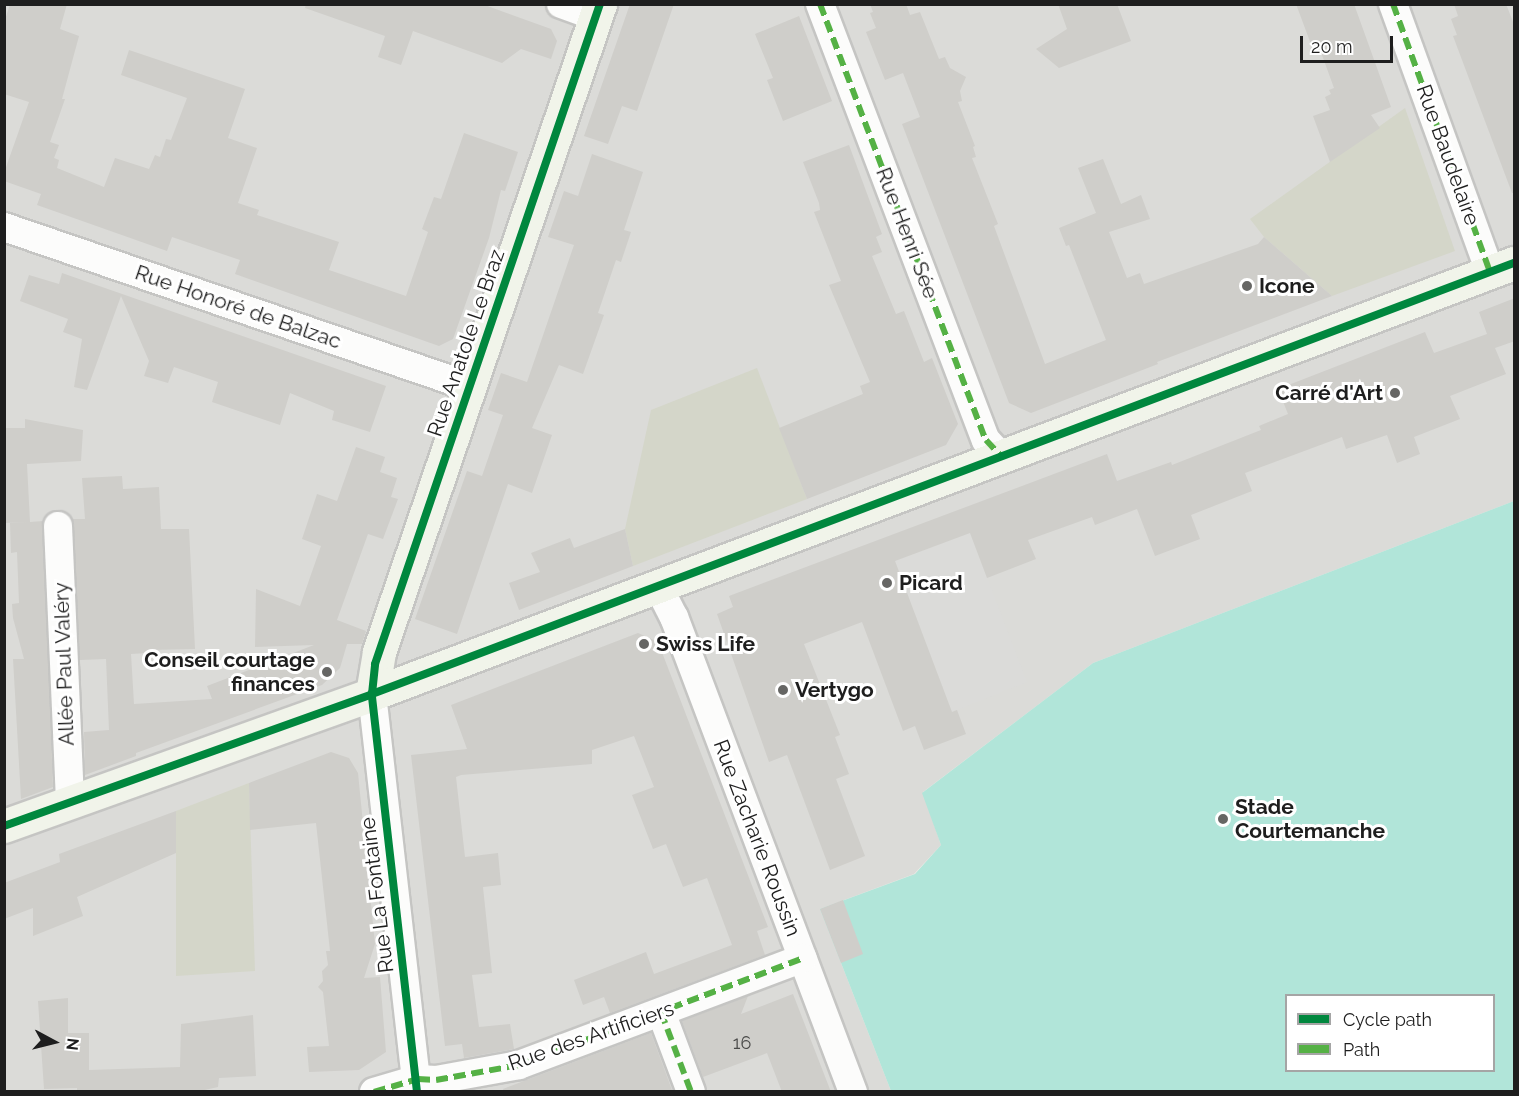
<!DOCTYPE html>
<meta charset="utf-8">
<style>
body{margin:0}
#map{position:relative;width:1519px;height:1096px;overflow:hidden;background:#ecece7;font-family:Raleway,sans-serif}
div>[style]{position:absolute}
.residential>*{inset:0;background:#dbdbd8}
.construction>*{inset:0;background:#d4d6c9}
.pitch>*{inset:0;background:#b1e5d9}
.parking>*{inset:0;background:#dbdbd9}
.building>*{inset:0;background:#cfceca}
.roads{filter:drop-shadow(2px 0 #c5c5c3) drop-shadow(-2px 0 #c5c5c3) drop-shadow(0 2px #c5c5c3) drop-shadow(0 -2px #c5c5c3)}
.street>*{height:28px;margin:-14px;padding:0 14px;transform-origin:14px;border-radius:14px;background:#fcfcfb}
.secondary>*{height:33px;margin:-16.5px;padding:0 16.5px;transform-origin:16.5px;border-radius:16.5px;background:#f1f4ea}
.quiet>*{height:6px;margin-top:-3px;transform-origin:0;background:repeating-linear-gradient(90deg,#55b145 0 12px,transparent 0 18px)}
.cycleway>*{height:8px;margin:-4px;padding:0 4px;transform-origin:4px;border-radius:4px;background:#00873e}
.dots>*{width:16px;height:16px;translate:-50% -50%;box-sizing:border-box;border:3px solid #fff;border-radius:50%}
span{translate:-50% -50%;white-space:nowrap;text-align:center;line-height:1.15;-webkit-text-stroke:6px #fff;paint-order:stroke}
.number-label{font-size:18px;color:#4a4a49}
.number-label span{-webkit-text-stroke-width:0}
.street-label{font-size:21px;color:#1e1e1e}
.poi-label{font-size:21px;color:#1e1e1e;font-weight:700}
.left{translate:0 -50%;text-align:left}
.right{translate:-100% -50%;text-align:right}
.frame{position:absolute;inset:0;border:6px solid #1e1e1e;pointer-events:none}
.legend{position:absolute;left:1285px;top:994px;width:210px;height:78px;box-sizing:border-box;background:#fff;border:2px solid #a5a5a5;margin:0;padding:8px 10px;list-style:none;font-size:18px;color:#1e1e1e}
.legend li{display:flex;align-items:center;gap:12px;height:30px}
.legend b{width:30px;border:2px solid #a5a5a5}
.north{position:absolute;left:24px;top:1012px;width:60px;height:60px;-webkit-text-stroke:4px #fff;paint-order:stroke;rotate:97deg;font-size:16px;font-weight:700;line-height:24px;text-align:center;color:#1e1e1e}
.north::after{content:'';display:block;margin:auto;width:21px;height:27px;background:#1e1e1e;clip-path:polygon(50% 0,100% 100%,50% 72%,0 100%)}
.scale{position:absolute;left:1300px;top:36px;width:93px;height:27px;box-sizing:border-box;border:3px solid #1e1e1e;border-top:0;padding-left:8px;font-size:18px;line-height:21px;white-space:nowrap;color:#1e1e1e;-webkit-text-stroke:4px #fff;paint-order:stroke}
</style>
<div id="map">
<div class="residential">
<div style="clip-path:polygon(5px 5px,1514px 5px,1514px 501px,1093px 663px,923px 792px,941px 845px,914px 874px,820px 909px,891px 1091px,5px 1092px)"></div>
</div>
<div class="construction">
<div style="clip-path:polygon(1405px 108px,1455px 251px,1332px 296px,1264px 237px,1250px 219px)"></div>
<div style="clip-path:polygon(757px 368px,807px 499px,633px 566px,625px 529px,651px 410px)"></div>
<div style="clip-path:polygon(249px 783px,255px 971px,176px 976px,176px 811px)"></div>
</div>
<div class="pitch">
<div style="clip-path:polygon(evenodd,1514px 501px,1514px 1091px,891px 1091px,820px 909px,915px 874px,941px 845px,922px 793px,1093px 663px,1514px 501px,1286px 996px,1494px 996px,1494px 1070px,1286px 1070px,1286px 996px)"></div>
</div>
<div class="parking">
<div style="clip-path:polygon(961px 509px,1027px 682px,952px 712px,895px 561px,944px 543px)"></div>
</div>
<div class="building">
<div style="clip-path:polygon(10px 4px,67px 4px,60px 29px,79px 36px,62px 99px,65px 99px,50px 142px,59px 145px,54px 158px,59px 160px,57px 168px,104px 187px,115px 158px,149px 169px,155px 155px,160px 157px,166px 139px,171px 140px,187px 98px,121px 75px,129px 50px,245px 89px,228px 138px,257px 148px,238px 203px,259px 210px,257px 215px,339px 242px,329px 270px,406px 296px,428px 232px,422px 229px,434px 197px,441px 199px,464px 133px,518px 152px,505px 191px,501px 190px,489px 238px,453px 339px,439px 346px,235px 274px,240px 260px,172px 237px,167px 251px,37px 205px,41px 194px,4px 181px,4px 173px,29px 102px,4px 94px,4px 23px)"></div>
<div style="clip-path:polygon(306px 4px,482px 4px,551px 29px,557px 41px,551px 59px,521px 49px,502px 63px,413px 31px,401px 65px,378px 57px,385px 36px,305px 8px)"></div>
<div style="clip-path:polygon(630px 4px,674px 4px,637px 111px,622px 106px,608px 144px,584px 136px)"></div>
<div style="clip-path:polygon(870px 4px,906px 4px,910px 15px,920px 12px,939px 59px,945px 57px,950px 68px,966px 77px,960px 91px,962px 101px,958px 102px,975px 146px,973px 147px,976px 157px,972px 158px,998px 224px,994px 226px,1045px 364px,1106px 340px,1069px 245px,1066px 246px,1059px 228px,1096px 213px,1078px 168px,1103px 159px,1121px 204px,1141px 195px,1150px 219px,1109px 232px,1127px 278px,1140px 273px,1144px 284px,1258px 244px,1264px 237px,1332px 296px,1157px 362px,1158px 364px,1031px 413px,1009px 403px,902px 124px,920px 117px,903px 73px,885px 80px,866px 32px,876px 28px,870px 13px,873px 12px)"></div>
<div style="clip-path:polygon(1058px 4px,1117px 4px,1131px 41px,1059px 68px,1036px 49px,1067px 29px)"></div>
<div style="clip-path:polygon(1296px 4px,1354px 4px,1391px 107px,1371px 115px,1380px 128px,1330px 162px,1313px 116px,1330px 110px,1325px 97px,1331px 94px,1329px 90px,1334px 88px,1318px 44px,1312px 47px)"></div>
<div style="clip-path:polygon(1454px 4px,1506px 4px,1515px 27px,1515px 193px,1512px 193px,1453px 36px,1457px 35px,1451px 19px,1458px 16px)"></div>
<div style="clip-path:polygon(799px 16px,832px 101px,783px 121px,767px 80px,773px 78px,755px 34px)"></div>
<div style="clip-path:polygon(849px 145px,882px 234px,876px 237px,882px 252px,872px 256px,896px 314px,904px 311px,924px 362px,932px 358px,958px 424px,946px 445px,807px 499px,779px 428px,863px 394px,860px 386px,870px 382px,829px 285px,841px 281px,814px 212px,820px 210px,819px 203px,803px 162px)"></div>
<div style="clip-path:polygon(592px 154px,643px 172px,624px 230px,631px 232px,621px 262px,616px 260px,598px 313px,604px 315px,583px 374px,559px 365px,532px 428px,552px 435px,532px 493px,508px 484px,457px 634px,415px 619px,467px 471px,482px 476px,503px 415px,488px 410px,501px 373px,527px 382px,574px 245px,548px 237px,564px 191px,578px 196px)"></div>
<div style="clip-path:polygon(62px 273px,386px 386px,370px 432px,332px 420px,334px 411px,290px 393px,280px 425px,212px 402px,218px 382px,174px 367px,168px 383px,144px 376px,149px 361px,121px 296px,87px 390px,74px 387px,82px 339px,63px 332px,68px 319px,20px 301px,29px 275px,59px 284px)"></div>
<div style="clip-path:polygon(1515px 298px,1515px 341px,1495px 348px,1506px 374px,1450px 396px,1460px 419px,1414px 437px,1420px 454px,1397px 463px,1387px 435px,1346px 449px,1342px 437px,1245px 473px,1252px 491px,1191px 515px,1200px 539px,1155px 556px,1137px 509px,1095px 525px,1092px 517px,1028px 540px,1036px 559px,987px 578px,970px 533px,895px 561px,952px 712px,957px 710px,966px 734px,924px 750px,915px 726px,903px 731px,862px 622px,804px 644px,840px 735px,835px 737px,849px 774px,836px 779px,865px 856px,830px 870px,787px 755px,769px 762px,717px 614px,733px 607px,729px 596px,1107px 454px,1117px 481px,1171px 462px,1172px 465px,1261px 430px,1259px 426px,1288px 414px,1278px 389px,1425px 332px,1434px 353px,1487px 334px,1479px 312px)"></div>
<div style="clip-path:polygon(25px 419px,83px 430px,81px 461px,27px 464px,30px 522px,43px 521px,53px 787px,21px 799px,13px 659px,24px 659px,13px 618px,12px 604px,19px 603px,17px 552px,11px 553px,10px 523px,29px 522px,4px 523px,4px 428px,25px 428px)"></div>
<div style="clip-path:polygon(356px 447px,385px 457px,380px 472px,397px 478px,391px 497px,398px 499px,383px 539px,368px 534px,337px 620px,366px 631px,362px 644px,347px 644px,340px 668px,322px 685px,136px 753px,136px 756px,85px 775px,84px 732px,109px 730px,106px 659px,80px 660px,73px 519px,85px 519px,82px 478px,122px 476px,123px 489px,159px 487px,161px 529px,189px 529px,195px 649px,147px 650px,147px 653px,131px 654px,134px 704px,212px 699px,207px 686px,314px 645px,255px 647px,256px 589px,300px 606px,321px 546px,302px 539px,317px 494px,337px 501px)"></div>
<div style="clip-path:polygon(625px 529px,633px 566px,519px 610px,509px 583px,540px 572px,531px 553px,570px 538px,574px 548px)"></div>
<div style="clip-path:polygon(638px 633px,658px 642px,768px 927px,757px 931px,765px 955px,610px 1013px,604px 997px,583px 1005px,574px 980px,646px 952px,654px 974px,732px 945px,707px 878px,683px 887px,666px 844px,653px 849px,632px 795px,654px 787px,634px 736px,592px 750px,592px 764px,461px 775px,456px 777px,465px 857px,498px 853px,501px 885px,483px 887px,492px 973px,472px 975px,479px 1027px,510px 1024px,514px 1049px,464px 1058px,462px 1044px,445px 1046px,411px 755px,467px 749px,451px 705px)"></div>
<div style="clip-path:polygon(331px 752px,349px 758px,358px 773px,375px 944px,364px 978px,380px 977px,386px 1052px,359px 1070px,309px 1072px,307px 1047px,329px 1046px,323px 992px,318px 987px,323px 981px,322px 971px,328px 965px,326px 951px,330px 951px,316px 823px,250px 830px,249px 783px)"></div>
<div style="clip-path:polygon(176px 811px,176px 853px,77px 897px,83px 916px,33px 936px,33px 908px,4px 919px,4px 883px,60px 862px,59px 854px)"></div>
<div style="clip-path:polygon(843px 900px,863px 954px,841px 963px,820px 909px)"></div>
<div style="clip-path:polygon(793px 994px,831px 1092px,782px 1092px,767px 1053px,703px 1077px,682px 1021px,748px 996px,741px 1014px)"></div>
<div style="clip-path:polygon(68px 998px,68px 1033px,89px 1033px,89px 1070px,180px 1067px,181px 1024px,253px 1015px,256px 1076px,219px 1078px,218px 1087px,196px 1092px,77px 1092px,77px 1088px,44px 1089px,38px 1001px)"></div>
<div style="clip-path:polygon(651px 1033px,672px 1090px,668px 1092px,504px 1092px,503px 1089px)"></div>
</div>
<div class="roads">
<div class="street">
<div style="left:561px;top:4px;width:37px;rotate:20deg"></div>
<div style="left:820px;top:4px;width:467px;rotate:69.2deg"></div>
<div style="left:986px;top:440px;width:22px;rotate:47deg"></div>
<div style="left:1393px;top:4px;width:285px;rotate:70.1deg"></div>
<div style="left:4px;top:227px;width:493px;rotate:18.9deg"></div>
<div style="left:58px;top:526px;width:275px;rotate:87.5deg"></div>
<div style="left:658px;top:586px;width:35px;rotate:63deg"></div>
<div style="left:674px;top:617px;width:508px;rotate:69.35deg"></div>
<div style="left:372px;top:694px;width:401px;rotate:83.5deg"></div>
<div style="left:661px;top:1012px;width:85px;rotate:69.4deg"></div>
<div style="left:374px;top:1092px;width:46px;rotate:-16.5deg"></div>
<div style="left:418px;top:1079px;width:18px;rotate:3deg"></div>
<div style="left:436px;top:1080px;width:84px;rotate:-10.2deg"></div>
<div style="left:519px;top:1065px;width:303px;rotate:-20.6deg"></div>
</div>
<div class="secondary">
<div style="left:372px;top:694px;width:43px;rotate:-80.5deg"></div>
<div style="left:379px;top:652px;width:685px;rotate:-71.17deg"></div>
<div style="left:4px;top:826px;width:391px;rotate:-19.7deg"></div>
<div style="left:372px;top:694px;width:1221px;rotate:-20.68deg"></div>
</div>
</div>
<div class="quiet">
<div style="left:820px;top:4px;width:467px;rotate:69.2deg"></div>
<div style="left:986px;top:440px;width:22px;rotate:47deg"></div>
<div style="left:1393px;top:4px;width:285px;rotate:70.1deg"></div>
<div style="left:661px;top:1012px;width:85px;rotate:69.4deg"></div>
<div style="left:374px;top:1092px;width:46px;rotate:-16.5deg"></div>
<div style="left:418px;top:1079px;width:18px;rotate:3deg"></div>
<div style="left:436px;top:1080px;width:84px;rotate:-10.2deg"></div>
<div style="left:519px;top:1065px;width:303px;rotate:-20.6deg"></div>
</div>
<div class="cycleway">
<div style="left:4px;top:826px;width:391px;rotate:-19.7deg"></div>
<div style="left:372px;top:694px;width:1221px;rotate:-20.68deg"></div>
<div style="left:417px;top:1092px;width:401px;rotate:-96.5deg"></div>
<div style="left:372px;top:694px;width:30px;rotate:-84deg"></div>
<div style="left:375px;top:664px;width:697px;rotate:-71.18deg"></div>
</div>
<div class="dots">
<div style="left:1247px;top:286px;background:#666664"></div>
<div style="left:1395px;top:393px;background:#666664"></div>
<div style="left:887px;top:583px;background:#666664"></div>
<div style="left:644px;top:644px;background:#666664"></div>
<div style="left:327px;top:672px;background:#666664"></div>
<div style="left:783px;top:690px;background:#666664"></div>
<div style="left:1223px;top:819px;background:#666664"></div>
</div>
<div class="number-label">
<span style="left:742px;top:1043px">16</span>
</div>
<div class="street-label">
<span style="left:1448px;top:155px;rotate:70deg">Rue Baudelaire</span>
<span style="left:907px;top:233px;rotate:69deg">Rue Henri Sée</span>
<span style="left:238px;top:307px;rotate:19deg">Rue Honoré de Balzac</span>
<span style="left:466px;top:343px;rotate:-71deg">Rue Anatole Le Braz</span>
<span style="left:64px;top:664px;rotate:-92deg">Allée Paul Valéry</span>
<span style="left:757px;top:838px;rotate:69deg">Rue Zacharie Roussin</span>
<span style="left:377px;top:895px;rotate:-97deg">Rue La Fontaine</span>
<span style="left:591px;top:1036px;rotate:-19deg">Rue des Artificiers</span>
</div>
<div class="poi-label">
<span class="left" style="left:1259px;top:286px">Icone</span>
<span class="right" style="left:1383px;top:393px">Carré d'Art</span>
<span class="left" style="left:899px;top:583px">Picard</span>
<span class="left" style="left:656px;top:644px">Swiss Life</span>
<span class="right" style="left:315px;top:672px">Conseil courtage<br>finances</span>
<span class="left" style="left:795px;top:690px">Vertygo</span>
<span class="left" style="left:1235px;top:819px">Stade<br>Courtemanche</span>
</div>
<div class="frame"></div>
<ul class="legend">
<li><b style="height:8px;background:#00873e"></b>Cycle path</li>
<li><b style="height:8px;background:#55b145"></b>Path</li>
</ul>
<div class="north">N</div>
<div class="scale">20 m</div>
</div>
